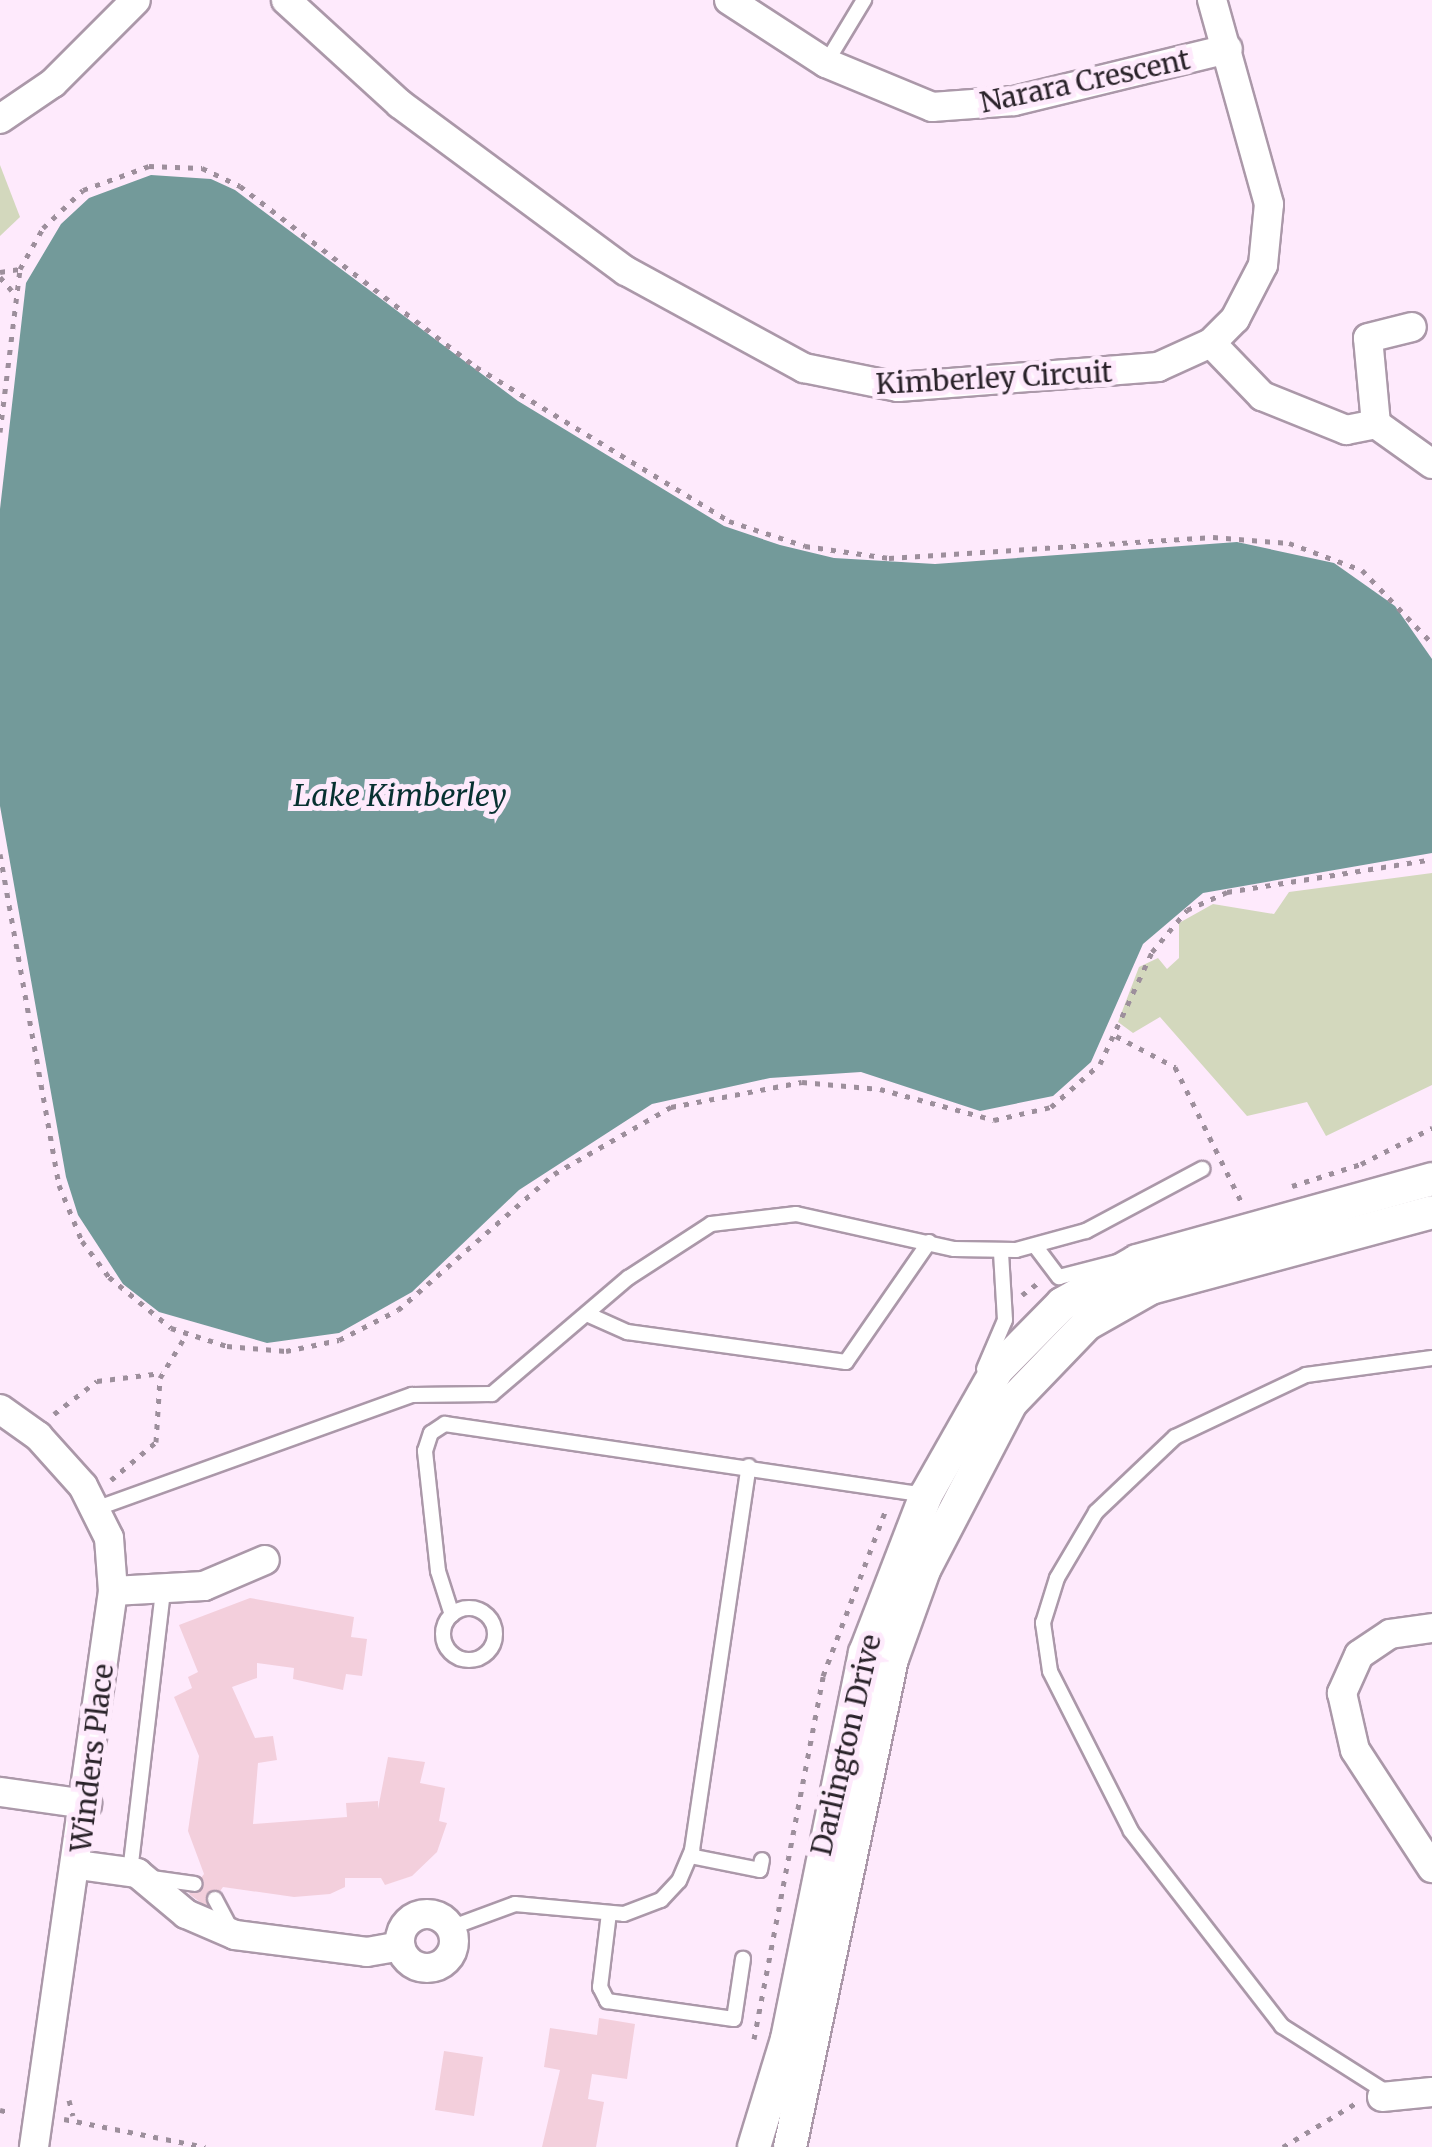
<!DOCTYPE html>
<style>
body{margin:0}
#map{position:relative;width:1432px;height:2147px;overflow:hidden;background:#feeafc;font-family:Merriweather,serif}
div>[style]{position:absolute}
.green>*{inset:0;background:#d3d8bd}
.water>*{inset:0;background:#739a9a}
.building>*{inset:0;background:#f3cfdc}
.path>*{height:5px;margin-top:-2.5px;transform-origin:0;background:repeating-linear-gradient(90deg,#9d8f9c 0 5px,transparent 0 13px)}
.roads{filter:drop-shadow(2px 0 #ab98a9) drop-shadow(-2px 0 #ab98a9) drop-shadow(0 2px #ab98a9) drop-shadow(0 -2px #ab98a9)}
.service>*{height:14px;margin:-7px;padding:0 7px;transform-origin:7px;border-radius:7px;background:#fff}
.service>.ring{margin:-7px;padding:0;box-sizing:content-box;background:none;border:14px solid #fff;border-radius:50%}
.minor>*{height:28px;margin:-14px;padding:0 14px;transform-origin:14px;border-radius:14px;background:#fff}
.minor>.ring{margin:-14px;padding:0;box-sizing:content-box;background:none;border:28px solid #fff;border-radius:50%}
.tertiary>*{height:32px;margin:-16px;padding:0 16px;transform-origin:16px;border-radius:16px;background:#fff}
span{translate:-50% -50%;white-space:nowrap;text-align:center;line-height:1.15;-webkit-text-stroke:10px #feeafc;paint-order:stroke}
.street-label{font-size:28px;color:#2a232a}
.water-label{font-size:30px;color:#073131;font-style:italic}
</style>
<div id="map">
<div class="green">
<div style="clip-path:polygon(0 165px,20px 217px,0 236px)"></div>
<div style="clip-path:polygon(1432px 873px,1432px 1085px,1326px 1136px,1307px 1102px,1247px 1116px,1160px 1017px,1133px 1033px,1118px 1022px,1139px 967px,1158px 958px,1167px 969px,1179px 958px,1179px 923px,1213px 904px,1274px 914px,1289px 892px)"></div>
</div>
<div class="water">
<div style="clip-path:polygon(151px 175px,211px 179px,235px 190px,518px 401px,724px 526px,780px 545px,834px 558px,935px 564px,1237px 542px,1334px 563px,1395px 606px,1432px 659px,1432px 853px,1203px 893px,1143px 944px,1091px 1062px,1053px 1096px,980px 1111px,861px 1072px,770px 1078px,652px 1104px,519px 1190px,412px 1292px,339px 1333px,267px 1343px,159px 1312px,123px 1284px,78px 1215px,66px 1177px,0 806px,0 509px,26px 283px,61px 224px,89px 198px)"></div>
</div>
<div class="building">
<div style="clip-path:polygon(250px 1598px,354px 1617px,351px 1637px,367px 1639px,362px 1676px,346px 1674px,343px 1690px,293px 1679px,294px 1668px,257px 1663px,257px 1678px,232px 1687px,255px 1738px,273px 1736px,277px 1760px,258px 1763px,253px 1824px,347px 1817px,346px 1803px,378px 1801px,378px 1809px,388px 1757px,425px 1762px,420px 1783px,445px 1788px,439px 1821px,447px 1823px,437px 1852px,412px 1876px,385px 1885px,381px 1878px,345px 1878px,345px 1887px,330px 1894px,294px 1897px,223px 1887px,208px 1908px,189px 1894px,204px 1874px,188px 1831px,199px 1756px,174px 1697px,192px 1688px,188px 1677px,198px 1672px,179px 1625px)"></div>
<div style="clip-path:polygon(599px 2018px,635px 2024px,627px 2079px,592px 2074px,588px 2099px,604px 2102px,596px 2147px,542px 2147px,560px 2070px,544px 2067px,550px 2028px,597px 2035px)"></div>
<div style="clip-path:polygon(444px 2051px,483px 2057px,474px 2116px,435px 2110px)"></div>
</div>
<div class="path">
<div style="left:0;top:272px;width:20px;rotate:-9deg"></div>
<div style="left:20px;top:269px;width:47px;rotate:-60.7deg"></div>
<div style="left:43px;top:228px;width:55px;rotate:-43.5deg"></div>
<div style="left:83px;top:190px;width:70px;rotate:-20deg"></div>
<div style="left:149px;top:166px;width:53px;rotate:2.2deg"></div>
<div style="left:202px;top:168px;width:42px;rotate:25.3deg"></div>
<div style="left:240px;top:186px;width:297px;rotate:37.5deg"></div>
<div style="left:476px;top:367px;width:296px;rotate:31.3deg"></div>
<div style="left:729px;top:521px;width:80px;rotate:18.2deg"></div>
<div style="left:805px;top:546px;width:85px;rotate:8.1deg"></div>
<div style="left:889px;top:558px;width:325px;rotate:-3.7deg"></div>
<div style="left:1213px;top:537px;width:76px;rotate:4.5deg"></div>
<div style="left:1289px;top:543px;width:78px;rotate:20.3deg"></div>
<div style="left:1362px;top:570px;width:101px;rotate:46.2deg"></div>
<div style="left:0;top:277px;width:18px;rotate:49deg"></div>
<div style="left:0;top:432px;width:164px;rotate:-83deg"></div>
<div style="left:0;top:854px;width:336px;rotate:79.9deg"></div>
<div style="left:59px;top:1185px;width:61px;rotate:67.7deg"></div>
<div style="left:82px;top:1241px;width:45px;rotate:53.1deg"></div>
<div style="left:109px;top:1277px;width:80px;rotate:39.4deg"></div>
<div style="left:171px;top:1328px;width:59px;rotate:17.8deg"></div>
<div style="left:227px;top:1346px;width:59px;rotate:4.8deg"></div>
<div style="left:286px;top:1351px;width:54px;rotate:-11.7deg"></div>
<div style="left:339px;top:1340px;width:66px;rotate:-27deg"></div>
<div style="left:398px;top:1310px;width:207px;rotate:-41.1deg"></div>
<div style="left:554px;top:1174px;width:135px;rotate:-29.8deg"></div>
<div style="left:671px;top:1107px;width:133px;rotate:-10.8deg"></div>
<div style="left:802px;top:1082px;width:78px;rotate:5.1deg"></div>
<div style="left:880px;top:1089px;width:118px;rotate:15.2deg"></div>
<div style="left:994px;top:1120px;width:58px;rotate:-12.8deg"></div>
<div style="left:1051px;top:1107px;width:65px;rotate:-41.3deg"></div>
<div style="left:1100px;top:1064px;width:123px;rotate:-65.1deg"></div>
<div style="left:1152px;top:952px;width:55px;rotate:-50.2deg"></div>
<div style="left:1187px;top:910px;width:44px;rotate:-24.2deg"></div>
<div style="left:1227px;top:892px;width:208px;rotate:-9.1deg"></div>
<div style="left:1116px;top:1036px;width:67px;rotate:27.7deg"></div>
<div style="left:1175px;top:1067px;width:152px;rotate:63.8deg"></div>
<div style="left:1292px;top:1186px;width:72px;rotate:-17.7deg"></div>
<div style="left:1361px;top:1164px;width:80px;rotate:-26.9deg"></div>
<div style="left:1022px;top:1295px;width:25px;rotate:-37deg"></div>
<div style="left:54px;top:1414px;width:54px;rotate:-37.5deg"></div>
<div style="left:97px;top:1381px;width:65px;rotate:-7deg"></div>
<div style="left:111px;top:1480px;width:59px;rotate:-40.2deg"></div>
<div style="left:156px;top:1442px;width:64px;rotate:-86.4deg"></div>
<div style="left:160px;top:1378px;width:50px;rotate:-58.8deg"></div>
<div style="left:754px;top:2039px;width:369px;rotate:-79.2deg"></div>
<div style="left:823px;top:1676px;width:178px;rotate:-69.3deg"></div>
<div style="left:69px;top:2100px;width:16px;rotate:76deg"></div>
<div style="left:0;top:2110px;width:12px;rotate:14deg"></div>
<div style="left:64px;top:2119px;width:144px;rotate:11.2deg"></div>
<div style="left:1283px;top:2147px;width:87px;rotate:-31deg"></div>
</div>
<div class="roads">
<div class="service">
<div style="left:826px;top:63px;width:74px;rotate:-58.9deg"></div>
<div style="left:1036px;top:1247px;width:38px;rotate:53deg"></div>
<div style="left:1059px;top:1277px;width:68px;rotate:-14.4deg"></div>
<div style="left:589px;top:1315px;width:42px;rotate:24.1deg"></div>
<div style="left:627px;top:1332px;width:221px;rotate:7.8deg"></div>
<div style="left:846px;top:1362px;width:146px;rotate:-55.3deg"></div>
<div style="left:984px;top:1369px;width:53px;rotate:-66.8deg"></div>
<div style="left:1005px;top:1320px;width:68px;rotate:-93.4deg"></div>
<div style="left:95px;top:1509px;width:337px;rotate:-19.8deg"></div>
<div style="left:412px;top:1395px;width:80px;rotate:-0.7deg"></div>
<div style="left:492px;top:1394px;width:179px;rotate:-40.5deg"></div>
<div style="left:628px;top:1278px;width:99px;rotate:-33deg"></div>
<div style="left:711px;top:1224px;width:86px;rotate:-6.7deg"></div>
<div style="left:796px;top:1214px;width:162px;rotate:12.5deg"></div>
<div style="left:954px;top:1249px;width:62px;rotate:0.9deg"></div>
<div style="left:1016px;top:1250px;width:73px;rotate:-15.2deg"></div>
<div style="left:1086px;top:1231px;width:132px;rotate:-28.1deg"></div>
<div class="ring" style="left:443px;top:1608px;width:38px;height:38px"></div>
<div style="left:452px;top:1615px;width:46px;rotate:-107.7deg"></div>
<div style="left:438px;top:1571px;width:121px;rotate:-96.2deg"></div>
<div style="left:425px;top:1451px;width:19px;rotate:-72deg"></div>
<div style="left:431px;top:1433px;width:17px;rotate:-33deg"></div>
<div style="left:445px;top:1424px;width:485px;rotate:8.4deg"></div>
<div style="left:690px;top:1856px;width:71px;rotate:11.3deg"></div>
<div style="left:760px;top:1870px;width:10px;rotate:-79deg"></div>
<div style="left:130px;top:1872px;width:285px;rotate:-83.3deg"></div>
<div style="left:152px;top:1878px;width:43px;rotate:7.9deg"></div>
<div style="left:215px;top:1899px;width:34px;rotate:62deg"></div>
<div style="left:609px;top:1913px;width:75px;rotate:96.9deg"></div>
<div style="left:600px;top:1987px;width:16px;rotate:63deg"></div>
<div style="left:607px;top:2001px;width:128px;rotate:8.1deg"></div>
<div style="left:734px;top:2019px;width:61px;rotate:-81.5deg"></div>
<div style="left:450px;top:1928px;width:69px;rotate:-20.3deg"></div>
<div style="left:515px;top:1904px;width:109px;rotate:5.2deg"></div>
<div style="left:624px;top:1914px;width:40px;rotate:-21deg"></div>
<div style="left:661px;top:1900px;width:26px;rotate:-47deg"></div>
<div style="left:679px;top:1881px;width:34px;rotate:-67deg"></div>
<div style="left:692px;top:1850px;width:388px;rotate:-81.6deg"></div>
<div style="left:1389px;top:2094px;width:127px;rotate:-147.6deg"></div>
<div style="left:1282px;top:2026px;width:247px;rotate:-127.8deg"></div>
<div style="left:1131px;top:1831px;width:179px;rotate:-116.9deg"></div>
<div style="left:1050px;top:1671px;width:49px;rotate:-98.3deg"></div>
<div style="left:1043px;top:1623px;width:47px;rotate:-72.7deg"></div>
<div style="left:1057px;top:1578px;width:77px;rotate:-59.4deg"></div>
<div style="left:1096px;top:1512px;width:109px;rotate:-43.5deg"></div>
<div style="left:1175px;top:1437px;width:145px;rotate:-25.3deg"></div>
<div style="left:1306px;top:1375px;width:127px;rotate:-7.7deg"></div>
</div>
<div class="minor">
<div style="left:286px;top:0;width:154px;rotate:42.4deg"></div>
<div style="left:400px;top:104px;width:281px;rotate:36.5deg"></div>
<div style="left:626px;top:271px;width:203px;rotate:28.6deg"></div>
<div style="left:804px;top:368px;width:96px;rotate:11.4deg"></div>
<div style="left:898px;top:387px;width:261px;rotate:-4.4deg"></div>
<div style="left:1158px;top:367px;width:58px;rotate:-24.4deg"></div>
<div style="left:1211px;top:343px;width:34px;rotate:-45deg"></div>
<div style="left:1235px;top:319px;width:61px;rotate:-62.6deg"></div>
<div style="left:1263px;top:265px;width:61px;rotate:-84.4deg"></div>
<div style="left:1269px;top:204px;width:212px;rotate:-105.6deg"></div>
<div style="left:729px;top:0;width:116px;rotate:33deg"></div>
<div style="left:826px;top:63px;width:115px;rotate:22.5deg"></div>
<div style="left:932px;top:107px;width:82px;rotate:-4.2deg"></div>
<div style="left:1014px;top:101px;width:220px;rotate:-13.7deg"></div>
<div style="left:0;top:119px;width:64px;rotate:-34.2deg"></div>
<div style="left:53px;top:83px;width:117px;rotate:-45deg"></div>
<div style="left:1211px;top:343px;width:74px;rotate:46.1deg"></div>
<div style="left:1262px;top:396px;width:91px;rotate:22deg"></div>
<div style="left:1346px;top:430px;width:31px;rotate:-11deg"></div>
<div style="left:1376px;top:424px;width:86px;rotate:-95.3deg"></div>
<div style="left:1368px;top:338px;width:45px;rotate:-14deg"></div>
<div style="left:1376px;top:424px;width:69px;rotate:35.5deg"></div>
<div style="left:0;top:1409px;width:47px;rotate:35.4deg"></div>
<div style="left:38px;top:1436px;width:67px;rotate:48deg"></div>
<div style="left:83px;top:1486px;width:58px;rotate:63.4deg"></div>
<div style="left:109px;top:1538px;width:53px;rotate:85.7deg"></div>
<div style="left:113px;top:1591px;width:562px;rotate:98.09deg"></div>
<div style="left:113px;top:1591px;width:91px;rotate:-3.1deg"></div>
<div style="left:204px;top:1586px;width:66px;rotate:-23.1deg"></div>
<div style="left:1432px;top:1628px;width:42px;rotate:171.9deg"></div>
<div style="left:1390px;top:1634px;width:37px;rotate:146deg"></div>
<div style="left:1359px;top:1655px;width:42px;rotate:114.1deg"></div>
<div style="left:1342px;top:1693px;width:58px;rotate:77.2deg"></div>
<div style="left:1355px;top:1750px;width:141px;rotate:56.9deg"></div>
<div style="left:0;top:1792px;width:88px;rotate:7.9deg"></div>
<div style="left:78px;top:1865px;width:60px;rotate:7.7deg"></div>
<div style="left:137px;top:1873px;width:64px;rotate:39.9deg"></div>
<div style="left:186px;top:1914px;width:53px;rotate:23.2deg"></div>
<div style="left:235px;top:1935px;width:133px;rotate:7.3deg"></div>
<div style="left:367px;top:1952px;width:34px;rotate:-10deg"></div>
<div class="ring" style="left:400px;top:1914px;width:26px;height:26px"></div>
<div style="left:1382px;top:2097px;width:50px;rotate:-5.7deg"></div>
</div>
<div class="tertiary">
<div style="left:754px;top:2147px;width:113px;rotate:-73deg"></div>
<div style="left:787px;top:2039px;width:394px;rotate:-78.6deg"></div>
<div style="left:865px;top:1653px;width:169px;rotate:-68.9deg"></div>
<div style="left:926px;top:1495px;width:144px;rotate:-60.4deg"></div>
<div style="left:997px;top:1370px;width:93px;rotate:-45.4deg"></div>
<div style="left:1062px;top:1304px;width:86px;rotate:-29.8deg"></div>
<div style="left:1137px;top:1261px;width:306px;rotate:-15.5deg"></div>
<div style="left:790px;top:2147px;width:499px;rotate:-78.2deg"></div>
<div style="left:892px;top:1659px;width:95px;rotate:-70.2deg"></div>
<div style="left:924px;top:1570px;width:188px;rotate:-62.5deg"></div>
<div style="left:1011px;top:1403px;width:110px;rotate:-46.1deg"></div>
<div style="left:1087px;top:1324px;width:73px;rotate:-29.4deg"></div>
<div style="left:1151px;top:1288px;width:291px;rotate:-15.1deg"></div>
</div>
</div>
<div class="street-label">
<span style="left:1085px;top:81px;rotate:-12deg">Narara Crescent</span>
<span style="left:994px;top:378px;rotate:-3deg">Kimberley Circuit</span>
<span style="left:846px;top:1745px;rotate:-77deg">Darlington Drive</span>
<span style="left:92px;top:1758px;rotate:-83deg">Winders Place</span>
</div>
<div class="water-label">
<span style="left:400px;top:795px">Lake Kimberley</span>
</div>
</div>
